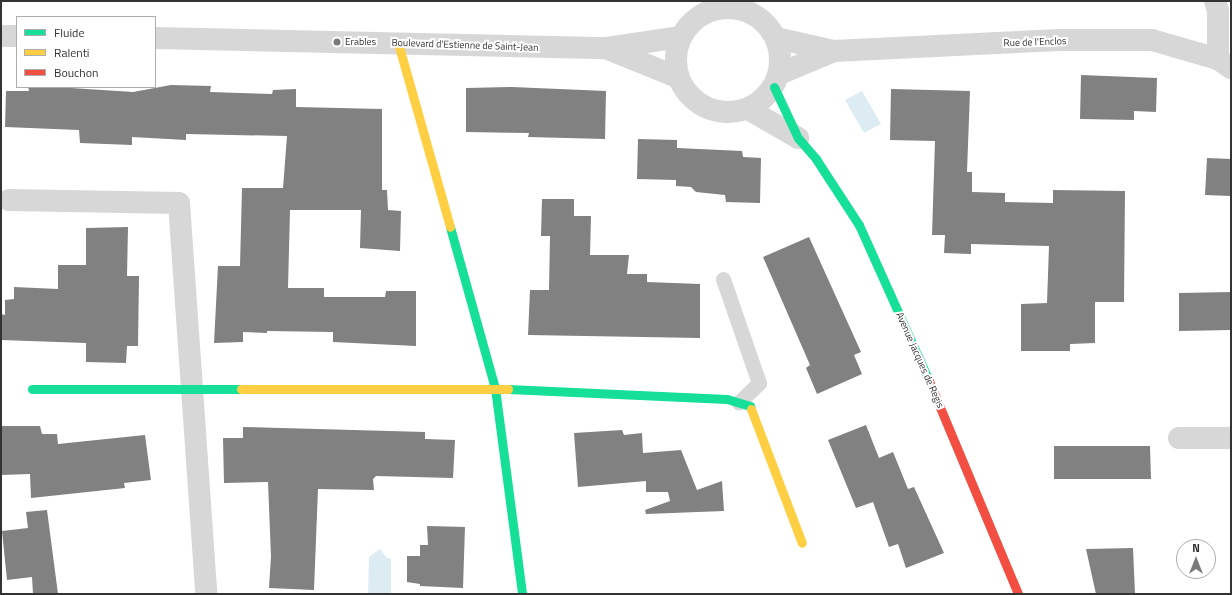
<!DOCTYPE html>
<style>
body{margin:0}
#map{position:relative;width:1232px;height:595px;overflow:hidden;background:#fff;font-family:"Titillium Web",sans-serif}
div>[style]{position:absolute}
.water>*{inset:0;background:#ddebf3}
.building>*{inset:0;background:#818181}
.lane>*{height:15px;margin:-7.5px;padding:0 7.5px;transform-origin:7.5px;border-radius:7.5px;background:#d7d7d7}
.street>*{height:22px;margin:-11px;padding:0 11px;transform-origin:11px;border-radius:11px;background:#d7d7d7}
.street>.ring{margin:-11px;padding:0;box-sizing:content-box;background:none;border:22px solid #d7d7d7;border-radius:50%}
.fast>*{height:9px;margin:-4.5px;padding:0 4.5px;transform-origin:4.5px;border-radius:4.5px;background:#16e098}
.slow>*{height:9px;margin:-4.5px;padding:0 4.5px;transform-origin:4.5px;border-radius:4.5px;background:#ffcf43}
.jam>*{height:9px;margin:-4.5px;padding:0 4.5px;transform-origin:4.5px;border-radius:4.5px;background:#f24e42}
.dots>*{width:11px;height:11px;translate:-50% -50%;box-sizing:border-box;border:2px solid #fff;border-radius:50%}
span{translate:-50% -50%;white-space:nowrap;text-align:center;line-height:1.15;-webkit-text-stroke:4px #fff;paint-order:stroke}
.poi-label{font-size:10px;color:#333}
.left{translate:0 -50%;text-align:left}
.street-label{font-size:10px;color:#333}
.frame{position:absolute;inset:0;border:2px solid #333;pointer-events:none}
.legend{position:absolute;left:16px;top:16px;width:140px;height:72px;box-sizing:border-box;background:#fff;border:1px solid #adadad;margin:0;padding:5px 7px;list-style:none;font-size:12px;color:#333}
.legend li{display:flex;align-items:center;gap:8px;height:20px}
.legend b{width:20px;border:1px solid #adadad}
.north{position:absolute;left:1176px;top:539px;width:40px;height:40px;box-sizing:border-box;background:#fff;border:1px solid #adadad;border-radius:50%;rotate:0deg;font-size:11px;font-weight:700;line-height:16px;text-align:center;color:#333}
.north::after{content:'';display:block;margin:auto;width:14px;height:18px;background:#7a7a7a;clip-path:polygon(50% 0,100% 100%,50% 72%,0 100%)}
</style>
<div id="map">
<div class="water">
<div style="clip-path:polygon(862px 91px,881px 124px,864px 133px,845px 100px)"></div>
<div style="clip-path:polygon(380px 549px,387px 558px,391px 558px,391px 594px,368px 594px,369px 557px)"></div>
</div>
<div class="building">
<div style="clip-path:polygon(1081px 75px,1157px 78px,1156px 112px,1134px 111px,1134px 120px,1080px 119px)"></div>
<div style="clip-path:polygon(171px 85px,211px 86px,210px 92px,272px 94px,273px 90px,296px 89px,296px 107px,382px 109px,382px 190px,387px 190px,388px 210px,401px 211px,400px 251px,360px 248px,361px 210px,290px 210px,288px 288px,324px 288px,324px 297px,385px 297px,386px 291px,416px 291px,416px 346px,333px 342px,333px 332px,267px 331px,267px 333px,243px 332px,243px 342px,214px 343px,218px 266px,240px 266px,242px 188px,283px 188px,287px 136px,186px 134px,186px 140px,132px 137px,132px 145px,80px 143px,79px 130px,5px 127px,6px 91px,29px 91px,28px 87px,56px 87px,133px 92px)"></div>
<div style="clip-path:polygon(512px 87px,606px 91px,605px 139px,528px 137px,529px 133px,466px 132px,466px 88px)"></div>
<div style="clip-path:polygon(891px 89px,970px 91px,967px 172px,972px 172px,972px 192px,1005px 193px,1005px 202px,1053px 203px,1053px 190px,1125px 191px,1124px 302px,1095px 302px,1095px 343px,1070px 344px,1070px 351px,1021px 351px,1021px 304px,1047px 303px,1049px 246px,971px 244px,971px 254px,944px 253px,945px 235px,932px 235px,935px 141px,890px 140px)"></div>
<div style="clip-path:polygon(638px 139px,677px 140px,677px 148px,742px 151px,743px 157px,761px 158px,760px 203px,726px 202px,725px 195px,696px 192px,691px 187px,676px 186px,676px 180px,637px 179px)"></div>
<div style="clip-path:polygon(1207px 158px,1231px 159px,1231px 196px,1205px 195px)"></div>
<div style="clip-path:polygon(542px 199px,574px 199px,574px 216px,591px 216px,590px 255px,629px 255px,627px 274px,647px 274px,647px 282px,700px 284px,700px 338px,528px 335px,530px 290px,549px 290px,550px 236px,541px 236px)"></div>
<div style="clip-path:polygon(128px 227px,127px 276px,139px 276px,138px 346px,127px 346px,126px 363px,86px 362px,86px 343px,1px 340px,1px 314px,5px 315px,5px 300px,14px 299px,14px 287px,58px 289px,58px 265px,86px 265px,86px 228px)"></div>
<div style="clip-path:polygon(809px 237px,861px 352px,854px 355px,862px 374px,817px 394px,806px 368px,810px 365px,763px 257px)"></div>
<div style="clip-path:polygon(1231px 292px,1231px 330px,1179px 331px,1179px 293px)"></div>
<div style="clip-path:polygon(866px 425px,879px 458px,893px 452px,908px 489px,914px 487px,944px 553px,906px 568px,898px 544px,889px 547px,873px 502px,856px 508px,828px 440px)"></div>
<div style="clip-path:polygon(1px 426px,40px 426px,42px 434px,57px 434px,58px 444px,145px 435px,151px 480px,124px 483px,125px 488px,31px 498px,30px 474px,1px 475px)"></div>
<div style="clip-path:polygon(243px 427px,425px 432px,425px 439px,455px 440px,453px 478px,376px 476px,373px 479px,374px 490px,318px 489px,314px 590px,269px 588px,271px 556px,268px 482px,224px 483px,223px 438px,243px 438px)"></div>
<div style="clip-path:polygon(622px 430px,624px 435px,642px 433px,643px 453px,681px 450px,697px 490px,722px 481px,724px 511px,646px 514px,645px 510px,670px 501px,668px 492px,646px 492px,646px 481px,578px 487px,574px 433px)"></div>
<div style="clip-path:polygon(1054px 446px,1150px 446px,1151px 479px,1054px 479px)"></div>
<div style="clip-path:polygon(47px 510px,58px 594px,33px 594px,32px 577px,7px 580px,2px 531px,28px 528px,26px 512px)"></div>
<div style="clip-path:polygon(427px 526px,465px 527px,463px 588px,420px 586px,420px 584px,407px 582px,407px 556px,420px 556px,420px 545px,428px 545px)"></div>
<div style="clip-path:polygon(1133px 548px,1135px 594px,1096px 594px,1086px 549px)"></div>
</div>
<div class="lane">
<div style="left:723px;top:279px;width:110px;rotate:70.9deg"></div>
<div style="left:759px;top:383px;width:28px;rotate:136deg"></div>
</div>
<div class="street">
<div style="left:1215px;top:1px;width:10px;rotate:73deg"></div>
<div style="left:1218px;top:11px;width:48px;rotate:90deg"></div>
<div class="ring" style="left:676px;top:8px;width:82px;height:82px"></div>
<div style="left:1px;top:36px;width:16px"></div>
<div style="left:155px;top:38px;width:452px;rotate:1.3deg"></div>
<div style="left:607px;top:48px;width:75px;rotate:-8.5deg"></div>
<div style="left:776px;top:38px;width:59px;rotate:12.6deg"></div>
<div style="left:834px;top:51px;width:227px;rotate:-2.8deg"></div>
<div style="left:1061px;top:40px;width:91px"></div>
<div style="left:1152px;top:40px;width:69px;rotate:16.1deg"></div>
<div style="left:1218px;top:59px;width:16px;rotate:35deg"></div>
<div style="left:608px;top:49px;width:74px;rotate:22.1deg"></div>
<div style="left:779px;top:74px;width:60px;rotate:-22.7deg"></div>
<div style="left:748px;top:109px;width:58px;rotate:30.1deg"></div>
<div style="left:9px;top:200px;width:170px;rotate:1deg"></div>
<div style="left:179px;top:203px;width:392px;rotate:86deg"></div>
<div style="left:1179px;top:438px;width:52px"></div>
</div>
<div class="fast">
<div style="left:774px;top:87px;width:56px;rotate:64.8deg"></div>
<div style="left:798px;top:138px;width:28px;rotate:49deg"></div>
<div style="left:816px;top:159px;width:79px;rotate:56.9deg"></div>
<div style="left:859px;top:225px;width:171px;rotate:65.8deg"></div>
<div style="left:450px;top:227px;width:167px;rotate:74.4deg"></div>
<div style="left:495px;top:388px;width:208px;rotate:82.5deg"></div>
<div style="left:32px;top:389px;width:209px"></div>
<div style="left:508px;top:389px;width:219px;rotate:2.6deg"></div>
<div style="left:727px;top:399px;width:24px;rotate:17deg"></div>
<div style="left:750px;top:406px;width:3px;rotate:72deg"></div>
</div>
<div class="slow">
<div style="left:398px;top:43px;width:191px;rotate:74.2deg"></div>
<div style="left:241px;top:389px;width:267px"></div>
<div style="left:751px;top:409px;width:143px;rotate:69.2deg"></div>
</div>
<div class="jam">
<div style="left:929px;top:381px;width:231px;rotate:67.3deg"></div>
</div>
<div class="dots">
<div style="left:337px;top:42px;background:#7a7a7a"></div>
</div>
<div class="poi-label">
<span class="left" style="left:345px;top:42px">Erables</span>
</div>
<div class="street-label">
<span style="left:1035px;top:42px;rotate:-2deg">Rue de l'Enclos</span>
<span style="left:465px;top:45px;rotate:2deg">Boulevard d'Estienne de Saint-Jean</span>
<span style="left:920px;top:360px;rotate:66deg">Avenue Jacques de Regis</span>
</div>
<div class="frame"></div>
<ul class="legend">
<li><b style="height:5px;background:#16e098"></b>Fluide</li>
<li><b style="height:5px;background:#ffcf43"></b>Ralenti</li>
<li><b style="height:5px;background:#f24e42"></b>Bouchon</li>
</ul>
<div class="north">N</div>
</div>
